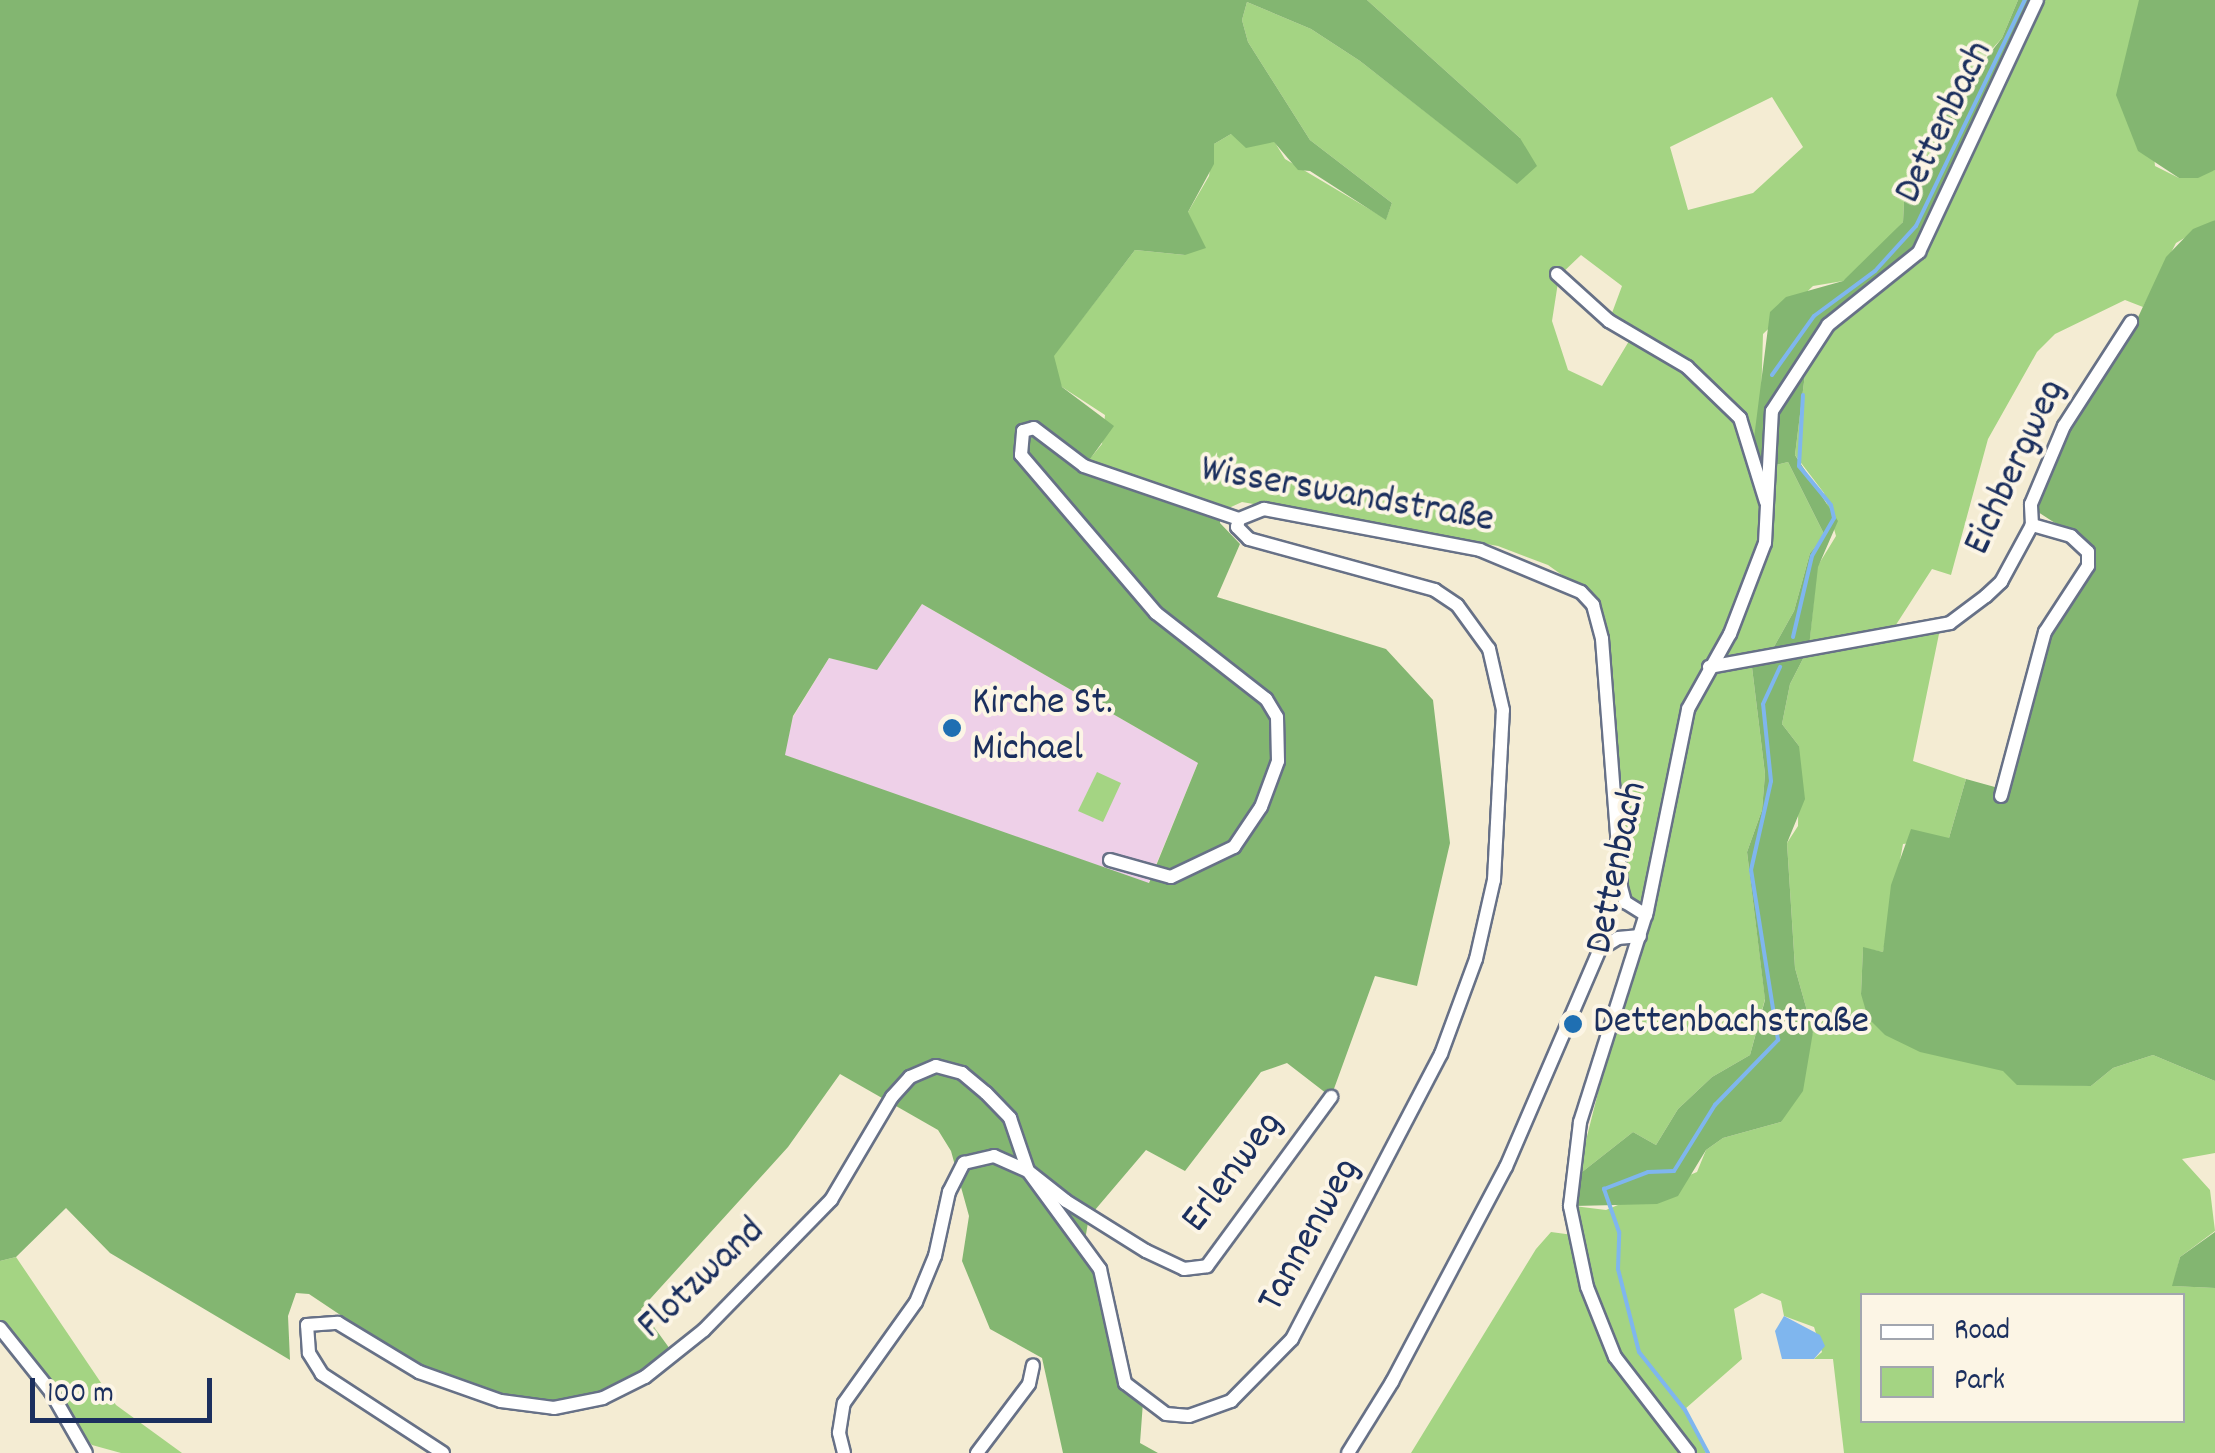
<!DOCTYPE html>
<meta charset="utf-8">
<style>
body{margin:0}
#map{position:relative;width:2215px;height:1453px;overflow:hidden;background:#f4ecd3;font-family:Dekko,sans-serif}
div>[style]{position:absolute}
.built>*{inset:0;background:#eed0e8}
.green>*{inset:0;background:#a4d483}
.forest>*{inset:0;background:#83b671}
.water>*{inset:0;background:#7fb6ee}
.stream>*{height:4px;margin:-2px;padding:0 2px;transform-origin:2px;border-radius:2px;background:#7fb6ee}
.roads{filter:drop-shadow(2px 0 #677187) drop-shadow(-2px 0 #677187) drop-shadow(0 2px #677187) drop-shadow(0 -2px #677187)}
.minor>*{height:12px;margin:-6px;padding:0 6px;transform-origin:6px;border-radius:6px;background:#fff}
.dots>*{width:28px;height:28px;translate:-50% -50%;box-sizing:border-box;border:5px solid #fcf5e5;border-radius:50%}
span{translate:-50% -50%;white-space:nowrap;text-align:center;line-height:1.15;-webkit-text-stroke:8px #fcf5e5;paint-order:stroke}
.street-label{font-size:40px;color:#1b2f5e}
.poi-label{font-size:40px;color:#1b2f5e}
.left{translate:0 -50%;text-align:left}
.legend{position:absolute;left:1860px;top:1293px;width:325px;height:130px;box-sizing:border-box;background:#fcf5e5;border:2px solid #a2a6af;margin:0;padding:12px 18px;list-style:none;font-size:30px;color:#1b2f5e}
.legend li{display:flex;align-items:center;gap:20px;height:50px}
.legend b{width:50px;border:2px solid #a2a6af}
.scale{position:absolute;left:30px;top:1378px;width:182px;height:45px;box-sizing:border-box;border:5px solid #1b2f5e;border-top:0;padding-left:12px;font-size:30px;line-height:35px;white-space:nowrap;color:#1b2f5e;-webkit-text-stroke:8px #fcf5e5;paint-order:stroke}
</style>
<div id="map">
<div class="built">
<div style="clip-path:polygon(922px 604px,1198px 763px,1148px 884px,784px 755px,793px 717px,829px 658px,877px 669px)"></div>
</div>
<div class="green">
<div style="clip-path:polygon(evenodd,1367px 0,2018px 0,2002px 38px,1958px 87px,1925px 170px,1904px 202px,1903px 222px,1859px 270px,1843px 281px,1813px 286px,1763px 334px,1759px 469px,1788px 462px,1825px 536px,1810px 553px,1794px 611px,1770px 654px,1751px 659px,1765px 774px,1762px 810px,1747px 852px,1765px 999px,1750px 1055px,1712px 1077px,1678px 1109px,1656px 1145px,1633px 1132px,1577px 1176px,1606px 1061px,1654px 914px,1630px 899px,1601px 603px,1548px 565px,1498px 546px,1242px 502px,1220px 512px,1084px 466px,1102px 444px,1105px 415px,1062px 387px,1054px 372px,1054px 355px,1135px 250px,1185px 255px,1188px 212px,1209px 176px,1214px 144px,1231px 134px,1274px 141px,1285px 159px,1386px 219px,1392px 203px,1310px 140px,1248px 42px,1242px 20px,1247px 2px,1311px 29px,1360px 61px,1517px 183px,1520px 138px,1367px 0,1772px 97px,1803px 147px,1753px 193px,1688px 210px,1670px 147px,1772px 97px,1367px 0,1581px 255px,1622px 286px,1609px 321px,1632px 336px,1602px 386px,1568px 370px,1552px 321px,1559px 276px,1581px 255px)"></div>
<div style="clip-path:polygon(evenodd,2037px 0,2139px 0,2155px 166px,2179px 178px,2215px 170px,2215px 220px,2176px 243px,2143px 307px,2125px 300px,2055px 334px,2037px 352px,1988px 439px,1951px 575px,1932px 569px,1890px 634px,1940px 629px,1913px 761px,1966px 779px,1949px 838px,1903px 844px,1883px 952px,1863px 948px,1861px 994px,2060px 1084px,2091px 1086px,2113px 1068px,2153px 1055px,2215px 1081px,2215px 1153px,2182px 1159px,2210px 1190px,2215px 1231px,2180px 1257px,2173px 1286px,2215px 1288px,2215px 1453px,1844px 1453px,1833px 1359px,1814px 1359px,1822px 1352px,1814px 1327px,1784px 1316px,1781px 1301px,1762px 1293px,1734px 1309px,1742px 1359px,1685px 1409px,1706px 1453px,1411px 1453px,1536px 1249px,1551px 1232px,1573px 1235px,1574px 1206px,1606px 1210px,1697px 1172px,1706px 1150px,1723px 1138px,1781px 1122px,1813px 1032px,1795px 968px,1787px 843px,1798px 826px,1799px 746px,1782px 724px,1790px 684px,1809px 647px,1817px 567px,1836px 536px,1824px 493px,1795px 455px,1805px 374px,1813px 343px,1872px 292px,2037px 0,1862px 1296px,2182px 1296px,2182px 1420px,1862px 1420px,1862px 1296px)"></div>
<div style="clip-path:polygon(1097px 772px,1121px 783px,1103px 822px,1078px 811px)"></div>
<div style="clip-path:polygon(16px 1257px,116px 1405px,182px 1453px,121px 1453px,92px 1445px,78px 1431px,0 1328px,0 1261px)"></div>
</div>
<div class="forest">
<div style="clip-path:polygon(evenodd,0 0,1367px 0,1520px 138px,1537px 166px,1517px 184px,1360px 61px,1311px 29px,1247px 2px,1242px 20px,1248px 42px,1310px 140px,1392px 203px,1386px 220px,1310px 171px,1298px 170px,1274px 142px,1246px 148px,1231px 134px,1214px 144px,1214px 164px,1188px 212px,1206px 248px,1185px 255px,1135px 250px,1054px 356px,1062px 387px,1114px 426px,1085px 466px,1220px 512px,1220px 523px,1240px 544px,1217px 597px,1386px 649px,1433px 700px,1450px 843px,1417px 986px,1375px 976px,1331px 1097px,1287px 1063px,1261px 1072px,1185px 1171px,1146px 1150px,1089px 1217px,1085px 1240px,1100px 1269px,1118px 1370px,1143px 1402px,1140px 1443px,1158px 1453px,1063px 1453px,1042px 1358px,990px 1329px,962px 1261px,969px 1216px,951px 1151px,938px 1130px,840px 1074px,788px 1147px,641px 1309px,675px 1356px,645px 1377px,554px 1408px,439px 1381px,309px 1294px,296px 1293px,288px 1316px,290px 1360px,110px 1253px,66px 1208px,16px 1257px,0 1261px,0 0,922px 604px,1198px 763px,1149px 883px,785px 755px,793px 716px,829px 658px,877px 670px,922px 604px)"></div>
<div style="clip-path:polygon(2018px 0,2037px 0,1919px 252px,1813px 343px,1805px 374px,1795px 455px,1838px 521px,1818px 567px,1809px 647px,1790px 684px,1782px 724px,1799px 746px,1805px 799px,1787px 843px,1795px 968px,1813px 1032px,1803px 1091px,1781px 1122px,1723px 1138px,1706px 1150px,1678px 1196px,1657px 1204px,1574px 1206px,1577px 1176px,1633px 1132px,1656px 1145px,1678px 1109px,1712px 1077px,1750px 1055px,1765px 1000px,1747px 852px,1762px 810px,1765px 774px,1751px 659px,1770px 654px,1794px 611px,1810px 553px,1825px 536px,1788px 462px,1759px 469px,1753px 446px,1770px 312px,1786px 297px,1843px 281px,1903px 222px,1904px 202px,1925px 169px,1943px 113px,2002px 38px)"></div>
<div style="clip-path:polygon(2139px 0,2215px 0,2215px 170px,2198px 178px,2179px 178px,2138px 151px,2116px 95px)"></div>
<div style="clip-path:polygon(2215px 220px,2215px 1081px,2153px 1055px,2113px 1068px,2091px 1086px,2017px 1085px,2003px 1071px,1920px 1052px,1885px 1035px,1868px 1018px,1861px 994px,1863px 947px,1883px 952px,1891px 885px,1911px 829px,1949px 838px,1966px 779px,2002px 789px,2047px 643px,2095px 562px,2092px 547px,2038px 512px,2041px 496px,2067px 429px,2134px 326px,2166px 257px,2193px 229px)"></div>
<div style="clip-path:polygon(2215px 1232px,2215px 1288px,2172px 1286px,2180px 1257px)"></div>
</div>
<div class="water">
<div style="clip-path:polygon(1784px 1316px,1820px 1335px,1825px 1346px,1814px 1359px,1782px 1359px,1775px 1331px)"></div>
</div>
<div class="stream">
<div style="left:1772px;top:375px;width:72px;rotate:-54.6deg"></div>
<div style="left:1814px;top:316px;width:76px;rotate:-36.4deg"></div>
<div style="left:1875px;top:271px;width:61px;rotate:-47.7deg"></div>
<div style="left:1916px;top:226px;width:251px;rotate:-64.3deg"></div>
<div style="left:1793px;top:637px;width:83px;rotate:-76.8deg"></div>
<div style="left:1812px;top:556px;width:44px;rotate:-59.9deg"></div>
<div style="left:1834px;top:518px;width:13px;rotate:-103deg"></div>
<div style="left:1831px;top:505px;width:50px;rotate:-129.4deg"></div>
<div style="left:1799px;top:466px;width:71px;rotate:-86.8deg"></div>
<div style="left:1708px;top:1453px;width:49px;rotate:-118.1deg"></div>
<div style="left:1685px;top:1410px;width:74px;rotate:-128.4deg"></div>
<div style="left:1639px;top:1352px;width:86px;rotate:-104.2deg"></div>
<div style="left:1618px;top:1269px;width:37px;rotate:-88deg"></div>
<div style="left:1619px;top:1232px;width:46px;rotate:-109.2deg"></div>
<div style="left:1604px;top:1189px;width:47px;rotate:-21.1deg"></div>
<div style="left:1648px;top:1172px;width:26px;rotate:-2deg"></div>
<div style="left:1674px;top:1171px;width:78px;rotate:-58.2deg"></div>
<div style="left:1715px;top:1105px;width:91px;rotate:-45.9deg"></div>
<div style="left:1778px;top:1040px;width:172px;rotate:-99deg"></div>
<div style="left:1751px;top:870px;width:91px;rotate:-77.3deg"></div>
<div style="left:1771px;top:781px;width:77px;rotate:-95.9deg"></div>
<div style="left:1763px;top:704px;width:41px;rotate:-65.3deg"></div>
</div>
<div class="roads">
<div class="minor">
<div style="left:1557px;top:274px;width:70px;rotate:42.1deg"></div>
<div style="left:1609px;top:321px;width:91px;rotate:30.5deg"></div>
<div style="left:1687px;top:367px;width:74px;rotate:43.9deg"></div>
<div style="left:1740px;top:418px;width:88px;rotate:72.8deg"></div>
<div style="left:1239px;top:519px;width:27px;rotate:-22deg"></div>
<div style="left:1264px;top:509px;width:220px;rotate:10.7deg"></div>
<div style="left:1480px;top:550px;width:109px;rotate:22.6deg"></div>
<div style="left:1581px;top:592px;width:18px;rotate:47deg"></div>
<div style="left:1593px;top:605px;width:35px;rotate:75deg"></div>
<div style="left:1602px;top:639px;width:249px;rotate:85.6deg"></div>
<div style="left:1621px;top:887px;width:16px;rotate:75deg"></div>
<div style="left:1625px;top:902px;width:25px;rotate:32deg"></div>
<div style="left:1709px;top:667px;width:245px;rotate:-10.3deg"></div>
<div style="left:1950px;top:623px;width:45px;rotate:-36.9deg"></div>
<div style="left:1986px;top:596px;width:21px;rotate:-43deg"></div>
<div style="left:2001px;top:582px;width:65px;rotate:-61.5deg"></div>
<div style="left:2032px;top:525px;width:21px;rotate:-93deg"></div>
<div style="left:2031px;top:504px;width:85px;rotate:-67.1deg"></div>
<div style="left:2064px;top:426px;width:124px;rotate:-57.2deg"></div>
<div style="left:2001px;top:796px;width:170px;rotate:-75deg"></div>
<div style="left:2045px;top:632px;width:79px;rotate:-56.9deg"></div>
<div style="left:2088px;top:566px;width:14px;rotate:-90deg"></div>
<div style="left:2088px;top:552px;width:23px;rotate:-137deg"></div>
<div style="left:2071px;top:536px;width:41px;rotate:-164.2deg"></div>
<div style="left:1110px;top:860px;width:63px;rotate:15.6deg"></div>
<div style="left:1171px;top:877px;width:70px;rotate:-25.5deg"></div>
<div style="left:1234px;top:847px;width:48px;rotate:-56deg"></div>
<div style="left:1261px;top:807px;width:49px;rotate:-69.7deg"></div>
<div style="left:1278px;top:761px;width:44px;rotate:-91.3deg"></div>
<div style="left:1277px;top:717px;width:21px;rotate:-121deg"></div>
<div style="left:1266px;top:699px;width:140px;rotate:-142deg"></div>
<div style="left:1156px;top:613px;width:208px;rotate:-130.5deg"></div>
<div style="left:1021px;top:455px;width:24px;rotate:-85deg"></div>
<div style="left:1023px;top:431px;width:11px;rotate:-15deg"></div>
<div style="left:1034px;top:428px;width:63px;rotate:37.2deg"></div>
<div style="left:1084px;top:466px;width:164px;rotate:18.9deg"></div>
<div style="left:0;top:1328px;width:82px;rotate:51.4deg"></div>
<div style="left:51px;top:1392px;width:70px;rotate:60.2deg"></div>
<div style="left:443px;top:1453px;width:145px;rotate:-146.9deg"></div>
<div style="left:322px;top:1374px;width:25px;rotate:-122deg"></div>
<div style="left:309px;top:1353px;width:28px;rotate:-94deg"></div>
<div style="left:307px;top:1325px;width:31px;rotate:-4deg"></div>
<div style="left:338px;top:1323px;width:95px;rotate:31.2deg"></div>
<div style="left:419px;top:1372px;width:87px;rotate:19.5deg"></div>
<div style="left:501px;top:1401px;width:53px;rotate:7.5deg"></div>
<div style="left:554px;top:1408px;width:50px;rotate:-11.5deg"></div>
<div style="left:603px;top:1398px;width:47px;rotate:-26.6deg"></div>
<div style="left:645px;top:1377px;width:75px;rotate:-38.5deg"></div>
<div style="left:704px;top:1330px;width:182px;rotate:-45.7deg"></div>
<div style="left:831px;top:1200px;width:120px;rotate:-59.4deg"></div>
<div style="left:892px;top:1097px;width:27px;rotate:-48deg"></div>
<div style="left:910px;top:1077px;width:28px;rotate:-23deg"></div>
<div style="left:936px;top:1066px;width:27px;rotate:15deg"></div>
<div style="left:962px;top:1073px;width:31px;rotate:40deg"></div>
<div style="left:986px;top:1093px;width:35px;rotate:46deg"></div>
<div style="left:1010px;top:1118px;width:56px;rotate:71.2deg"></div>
<div style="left:1028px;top:1171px;width:48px;rotate:38.3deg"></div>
<div style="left:1066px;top:1201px;width:94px;rotate:32deg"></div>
<div style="left:1146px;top:1251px;width:42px;rotate:25.3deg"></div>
<div style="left:1184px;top:1269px;width:23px;rotate:-7deg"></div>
<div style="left:1207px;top:1266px;width:210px;rotate:-53.7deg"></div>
<div style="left:844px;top:1453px;width:21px;rotate:-104deg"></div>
<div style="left:839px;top:1433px;width:30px;rotate:-81deg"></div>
<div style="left:844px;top:1403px;width:124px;rotate:-54.5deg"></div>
<div style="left:916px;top:1302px;width:50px;rotate:-67.6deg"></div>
<div style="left:935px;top:1256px;width:66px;rotate:-77.7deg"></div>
<div style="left:949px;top:1192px;width:33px;rotate:-63deg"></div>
<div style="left:964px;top:1163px;width:31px;rotate:-13deg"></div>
<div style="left:994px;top:1156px;width:37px;rotate:24deg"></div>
<div style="left:1028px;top:1171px;width:122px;rotate:53.7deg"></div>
<div style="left:1100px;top:1269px;width:117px;rotate:77.6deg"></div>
<div style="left:1125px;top:1383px;width:51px;rotate:37.1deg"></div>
<div style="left:1166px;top:1414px;width:23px;rotate:5deg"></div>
<div style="left:1189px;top:1416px;width:45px;rotate:-19.7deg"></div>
<div style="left:1231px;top:1401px;width:87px;rotate:-45.5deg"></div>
<div style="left:1292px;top:1339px;width:322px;rotate:-62.4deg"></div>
<div style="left:1441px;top:1054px;width:101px;rotate:-69.8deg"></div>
<div style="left:1476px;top:959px;width:81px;rotate:-77.2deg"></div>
<div style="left:1494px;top:880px;width:170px;rotate:-87deg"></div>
<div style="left:1503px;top:710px;width:63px;rotate:-102.9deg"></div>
<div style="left:1489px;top:649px;width:54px;rotate:-126deg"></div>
<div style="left:1457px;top:605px;width:27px;rotate:-146deg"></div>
<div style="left:1435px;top:590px;width:193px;rotate:-164.7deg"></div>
<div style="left:1249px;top:539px;width:17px;rotate:-135deg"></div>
<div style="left:1237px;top:527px;width:8px;rotate:-76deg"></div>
<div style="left:977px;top:1453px;width:86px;rotate:-53deg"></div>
<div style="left:1029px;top:1384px;width:19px;rotate:-78deg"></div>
<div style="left:1348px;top:1453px;width:84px;rotate:-58.2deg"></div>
<div style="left:1392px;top:1382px;width:243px;rotate:-62.1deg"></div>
<div style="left:1506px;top:1167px;width:237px;rotate:-66.7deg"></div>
<div style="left:1600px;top:949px;width:21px;rotate:-31deg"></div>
<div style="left:1618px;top:938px;width:22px;rotate:-5deg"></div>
<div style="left:1689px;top:1453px;width:121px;rotate:-127.6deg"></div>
<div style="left:1615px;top:1357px;width:75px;rotate:-111.8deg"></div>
<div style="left:1587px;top:1287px;width:83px;rotate:-101.9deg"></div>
<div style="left:1570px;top:1206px;width:85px;rotate:-83.2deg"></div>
<div style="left:1580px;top:1122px;width:221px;rotate:-72.4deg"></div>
<div style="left:1647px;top:911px;width:206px;rotate:-78.5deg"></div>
<div style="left:1688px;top:709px;width:86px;rotate:-60.8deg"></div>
<div style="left:1730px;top:634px;width:97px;rotate:-69deg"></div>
<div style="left:1765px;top:543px;width:132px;rotate:-87deg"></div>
<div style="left:1772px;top:411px;width:103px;rotate:-56.9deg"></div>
<div style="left:1828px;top:325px;width:117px;rotate:-38.7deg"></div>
<div style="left:1919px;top:252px;width:278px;rotate:-64.9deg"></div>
</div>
</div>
<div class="dots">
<div style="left:952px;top:728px;background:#1f6fb2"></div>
<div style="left:1573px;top:1024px;background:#1f6fb2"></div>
</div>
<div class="street-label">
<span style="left:1946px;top:123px;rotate:-64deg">Dettenbach</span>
<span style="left:2017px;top:468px;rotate:-65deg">Eichbergweg</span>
<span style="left:1347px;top:497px;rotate:10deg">Wisserswandstraße</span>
<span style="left:1619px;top:868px;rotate:-78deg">Dettenbach</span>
<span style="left:1234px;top:1173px;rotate:-53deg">Erlenweg</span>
<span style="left:1311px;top:1236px;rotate:-61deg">Tannenweg</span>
<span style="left:703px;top:1280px;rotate:-43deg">Flotzwand</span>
</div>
<div class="poi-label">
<span class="left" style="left:972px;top:728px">Kirche St.<br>Michael</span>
<span class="left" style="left:1593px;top:1024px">Dettenbachstraße</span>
</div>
<ul class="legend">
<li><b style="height:12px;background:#fff"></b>Road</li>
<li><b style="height:28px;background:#a4d483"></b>Park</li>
</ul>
<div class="scale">100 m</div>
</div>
